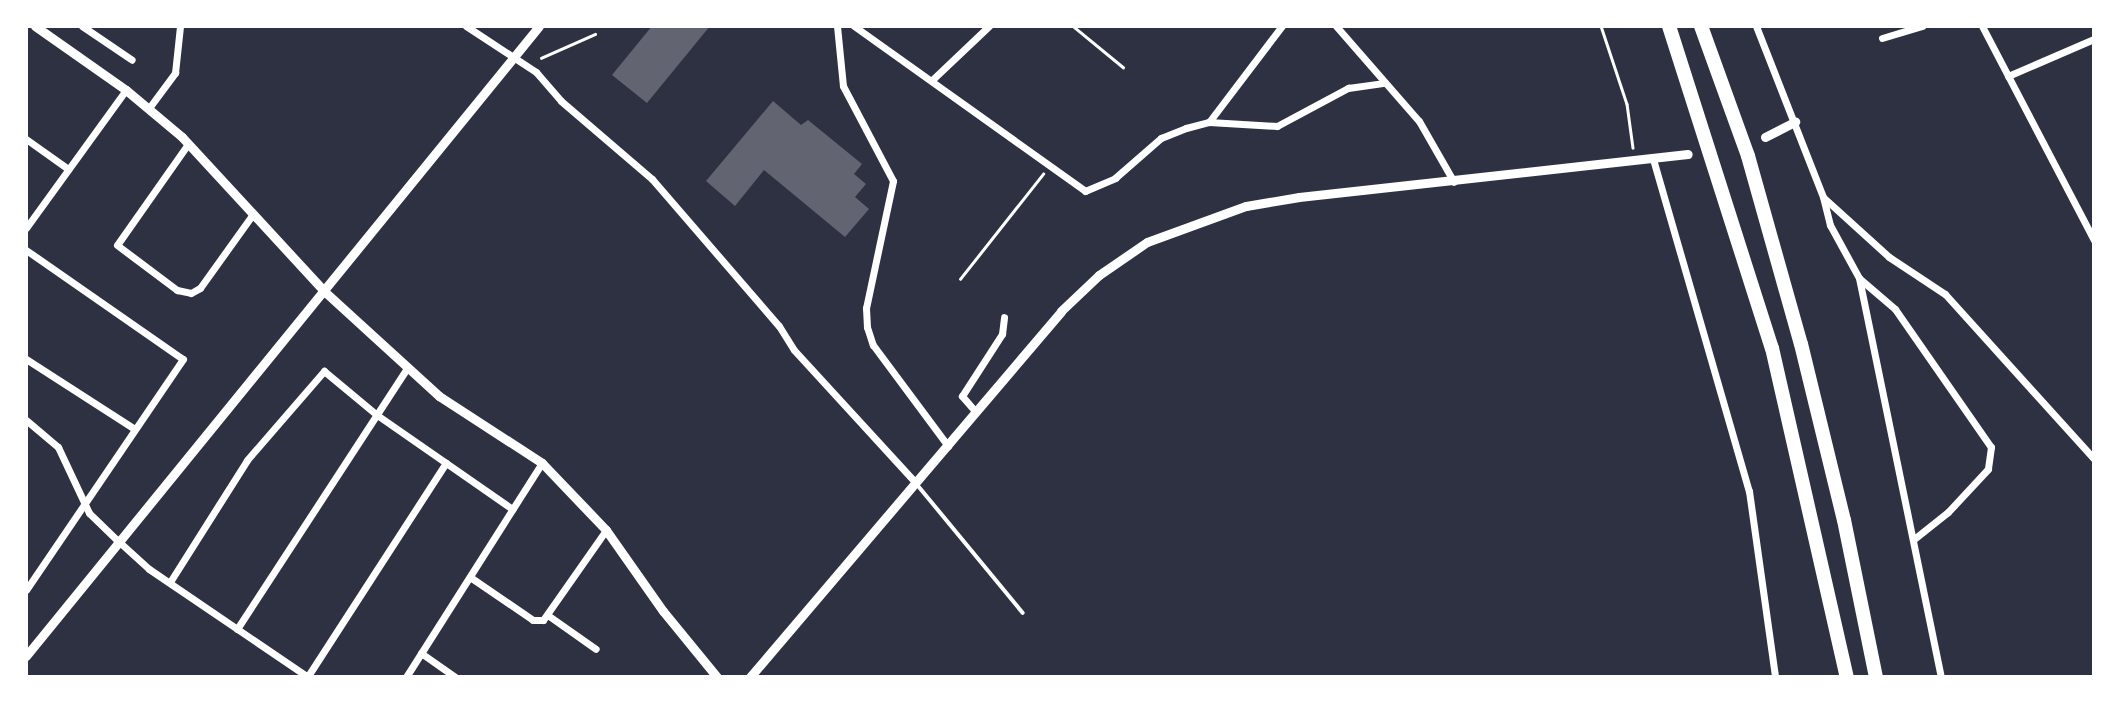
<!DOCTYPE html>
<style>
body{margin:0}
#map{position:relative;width:2120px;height:703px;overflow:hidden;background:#2d3142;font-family:Jost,sans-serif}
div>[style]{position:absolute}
.building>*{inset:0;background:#626471}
.path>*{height:2.5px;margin:-1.25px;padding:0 1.25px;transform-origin:1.25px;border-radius:1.25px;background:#fff}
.service>*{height:3.5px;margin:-1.75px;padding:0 1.75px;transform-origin:1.75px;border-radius:1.75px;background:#fff}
.minor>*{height:7px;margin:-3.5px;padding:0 3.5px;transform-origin:3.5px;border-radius:3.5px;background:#fff}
.tertiary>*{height:9px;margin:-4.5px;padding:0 4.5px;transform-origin:4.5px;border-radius:4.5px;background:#fff}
.motorway>*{height:14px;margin:-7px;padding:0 7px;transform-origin:7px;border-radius:7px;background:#fff}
span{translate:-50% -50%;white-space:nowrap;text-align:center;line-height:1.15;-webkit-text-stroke:5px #fff;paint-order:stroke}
.frame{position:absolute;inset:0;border:28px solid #fff;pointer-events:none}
</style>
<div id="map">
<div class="building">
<div style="clip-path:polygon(652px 26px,710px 26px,647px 103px,612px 75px)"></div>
<div style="clip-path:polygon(773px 101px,801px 125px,808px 120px,862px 164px,854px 174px,866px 184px,855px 197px,869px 209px,845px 237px,764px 170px,735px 206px,706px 181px)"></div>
</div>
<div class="path">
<div style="left:1073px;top:26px;width:65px;rotate:39.4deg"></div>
<div style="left:1601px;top:26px;width:82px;rotate:71.6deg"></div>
<div style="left:1627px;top:104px;width:44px;rotate:82.2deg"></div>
<div style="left:541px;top:58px;width:59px;rotate:-24deg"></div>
<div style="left:960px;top:279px;width:134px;rotate:-51.7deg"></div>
</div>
<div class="service">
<div style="left:916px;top:483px;width:168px;rotate:50.5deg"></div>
</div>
<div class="minor">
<div style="left:82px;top:26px;width:60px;rotate:34.2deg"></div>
<div style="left:466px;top:26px;width:84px;rotate:33.3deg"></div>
<div style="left:536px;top:72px;width:38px;rotate:49deg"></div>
<div style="left:561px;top:101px;width:120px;rotate:40.6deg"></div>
<div style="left:652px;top:179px;width:194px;rotate:49.2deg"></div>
<div style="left:779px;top:326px;width:28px;rotate:58deg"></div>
<div style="left:794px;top:350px;width:180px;rotate:47.5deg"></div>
<div style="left:837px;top:26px;width:60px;rotate:84.3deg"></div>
<div style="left:843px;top:86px;width:107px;rotate:62.2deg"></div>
<div style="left:893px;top:181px;width:130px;rotate:102deg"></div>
<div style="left:866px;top:308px;width:19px;rotate:87deg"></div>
<div style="left:867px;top:327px;width:19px;rotate:72deg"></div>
<div style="left:873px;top:345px;width:126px;rotate:53.4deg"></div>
<div style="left:854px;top:26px;width:284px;rotate:35.5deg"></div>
<div style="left:1085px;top:191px;width:33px;rotate:-23deg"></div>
<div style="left:1115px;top:178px;width:61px;rotate:-41deg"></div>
<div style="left:1161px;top:138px;width:27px;rotate:-22deg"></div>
<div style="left:1186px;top:128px;width:24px;rotate:-15deg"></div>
<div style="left:1209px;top:122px;width:68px;rotate:3.4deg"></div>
<div style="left:1277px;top:126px;width:81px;rotate:-28.2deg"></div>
<div style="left:1348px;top:88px;width:35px;rotate:-8deg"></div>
<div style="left:1336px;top:26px;width:126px;rotate:48.9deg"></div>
<div style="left:1419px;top:121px;width:70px;rotate:60.2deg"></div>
<div style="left:1756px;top:26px;width:184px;rotate:68.6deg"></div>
<div style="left:1823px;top:197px;width:29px;rotate:76deg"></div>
<div style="left:1830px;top:225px;width:60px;rotate:61.3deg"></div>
<div style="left:1859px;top:278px;width:407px;rotate:78.4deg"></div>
<div style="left:1982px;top:26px;width:242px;rotate:62.4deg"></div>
<div style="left:1882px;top:38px;width:42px;rotate:-16.7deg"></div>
<div style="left:2008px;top:76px;width:94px;rotate:-23.3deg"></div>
<div style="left:932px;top:80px;width:79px;rotate:-43.5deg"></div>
<div style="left:149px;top:108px;width:44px;rotate:-53.4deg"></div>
<div style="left:175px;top:73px;width:47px;rotate:-83.9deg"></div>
<div style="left:1209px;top:122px;width:121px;rotate:-52.8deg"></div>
<div style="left:26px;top:139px;width:52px;rotate:35.5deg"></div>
<div style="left:188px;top:144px;width:123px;rotate:125.1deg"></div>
<div style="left:117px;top:245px;width:75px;rotate:36.9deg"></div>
<div style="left:177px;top:290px;width:14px;rotate:12deg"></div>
<div style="left:191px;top:293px;width:10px;rotate:-29deg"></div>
<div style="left:200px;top:288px;width:91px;rotate:-54.4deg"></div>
<div style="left:1653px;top:159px;width:346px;rotate:73.9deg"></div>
<div style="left:1749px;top:491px;width:188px;rotate:82deg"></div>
<div style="left:1824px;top:198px;width:88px;rotate:42.2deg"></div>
<div style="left:1889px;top:257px;width:67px;rotate:33.5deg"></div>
<div style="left:1945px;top:294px;width:222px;rotate:47.9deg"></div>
<div style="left:26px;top:228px;width:170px;rotate:-54.1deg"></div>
<div style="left:26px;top:250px;width:191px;rotate:34.8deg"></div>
<div style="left:183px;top:359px;width:279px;rotate:124.2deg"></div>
<div style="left:1860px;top:279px;width:46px;rotate:40.6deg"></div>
<div style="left:1895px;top:309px;width:168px;rotate:55.2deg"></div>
<div style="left:1991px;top:447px;width:22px;rotate:98deg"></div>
<div style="left:1988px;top:469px;width:59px;rotate:132.9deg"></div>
<div style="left:1948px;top:512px;width:43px;rotate:141.5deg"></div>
<div style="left:26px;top:359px;width:127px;rotate:32.8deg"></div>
<div style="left:975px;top:411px;width:20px;rotate:-131deg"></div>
<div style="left:962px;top:396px;width:74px;rotate:-57.2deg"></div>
<div style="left:1002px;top:334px;width:17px;rotate:-83deg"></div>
<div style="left:26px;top:420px;width:42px;rotate:40.2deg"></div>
<div style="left:58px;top:447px;width:73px;rotate:64.8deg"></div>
<div style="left:89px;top:513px;width:37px;rotate:44deg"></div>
<div style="left:116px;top:539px;width:45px;rotate:42.3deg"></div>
<div style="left:149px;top:569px;width:192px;rotate:34.2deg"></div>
<div style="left:470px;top:577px;width:76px;rotate:34.3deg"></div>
<div style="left:533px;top:620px;width:10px"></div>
<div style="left:543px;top:620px;width:110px;rotate:-55deg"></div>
<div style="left:170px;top:582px;width:144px;rotate:-57.7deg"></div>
<div style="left:247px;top:460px;width:118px;rotate:-49.1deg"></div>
<div style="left:324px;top:371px;width:69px;rotate:39.7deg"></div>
<div style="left:377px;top:415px;width:165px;rotate:34.8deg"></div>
<div style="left:549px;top:616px;width:57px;rotate:35.1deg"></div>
<div style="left:237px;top:629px;width:311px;rotate:-56.9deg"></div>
<div style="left:421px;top:653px;width:42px;rotate:35.2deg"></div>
<div style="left:308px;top:676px;width:254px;rotate:-57.1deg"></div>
<div style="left:406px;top:677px;width:254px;rotate:-57.6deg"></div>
</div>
<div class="tertiary">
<div style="left:35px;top:26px;width:111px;rotate:35.1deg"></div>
<div style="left:126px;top:90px;width:73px;rotate:40deg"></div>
<div style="left:182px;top:137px;width:209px;rotate:47.3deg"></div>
<div style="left:324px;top:291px;width:156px;rotate:42.4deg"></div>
<div style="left:439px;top:396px;width:123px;rotate:33deg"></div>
<div style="left:542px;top:463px;width:93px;rotate:46.3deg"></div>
<div style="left:606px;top:530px;width:99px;rotate:54.9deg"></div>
<div style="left:663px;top:611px;width:85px;rotate:50.7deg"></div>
<div style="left:1765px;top:137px;width:34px;rotate:-27deg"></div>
<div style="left:26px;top:656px;width:812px;rotate:-50.84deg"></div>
<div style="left:750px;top:677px;width:480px;rotate:-49.6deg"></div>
<div style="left:1061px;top:311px;width:52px;rotate:-43.5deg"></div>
<div style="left:1099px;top:275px;width:58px;rotate:-34.5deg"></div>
<div style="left:1147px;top:242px;width:105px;rotate:-20deg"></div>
<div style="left:1246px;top:206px;width:54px;rotate:-9.6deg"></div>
<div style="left:1299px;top:197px;width:391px;rotate:-6.3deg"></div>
</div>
<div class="motorway">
<div style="left:1669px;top:26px;width:338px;rotate:72.3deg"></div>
<div style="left:1772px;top:348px;width:337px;rotate:77.2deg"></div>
<div style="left:1701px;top:26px;width:138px;rotate:70.1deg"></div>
<div style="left:1748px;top:156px;width:195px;rotate:74.3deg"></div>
<div style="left:1801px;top:344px;width:181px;rotate:76.3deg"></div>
<div style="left:1844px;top:520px;width:160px;rotate:78.5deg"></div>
</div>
<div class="frame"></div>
</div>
